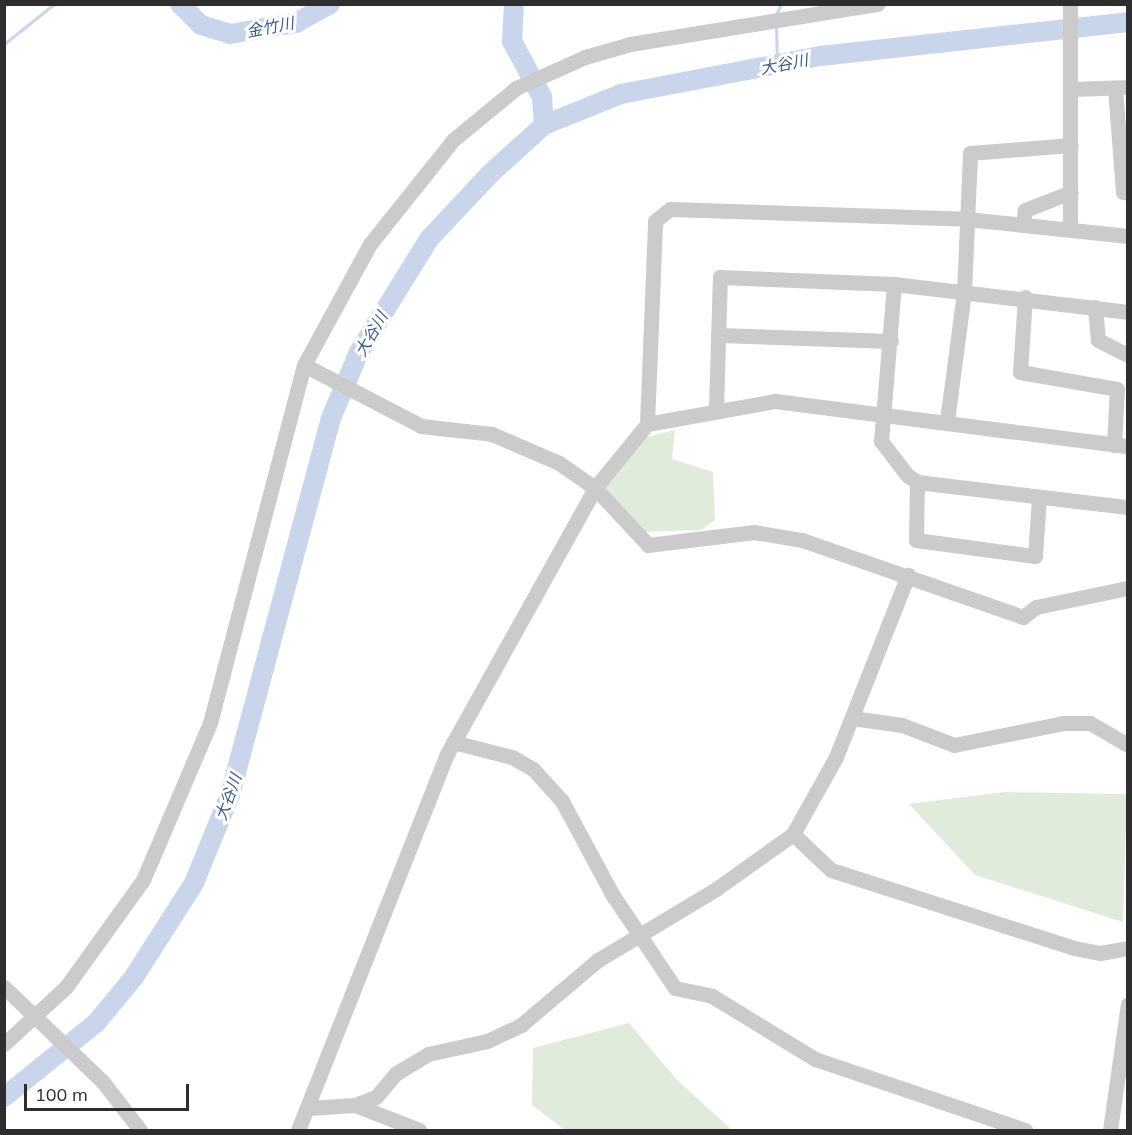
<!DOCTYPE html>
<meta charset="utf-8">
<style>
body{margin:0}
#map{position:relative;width:1132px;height:1135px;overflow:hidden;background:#fff;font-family:Mulish,"Noto Sans JP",sans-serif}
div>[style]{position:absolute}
.green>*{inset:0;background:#e0ebdc}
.stream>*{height:3px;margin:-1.5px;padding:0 1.5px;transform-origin:1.5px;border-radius:1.5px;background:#c8d5eb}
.river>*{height:20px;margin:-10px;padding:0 10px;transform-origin:10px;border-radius:10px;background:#c8d5eb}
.minor>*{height:15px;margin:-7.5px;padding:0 7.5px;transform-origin:7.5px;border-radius:7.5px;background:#cbcbcb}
span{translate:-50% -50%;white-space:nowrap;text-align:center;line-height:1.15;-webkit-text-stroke:6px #fff;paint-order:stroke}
.water-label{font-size:16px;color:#3e5b8e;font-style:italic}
.frame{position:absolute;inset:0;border:6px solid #2e2e2e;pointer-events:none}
.scale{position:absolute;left:24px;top:1084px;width:165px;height:27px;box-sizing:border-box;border:3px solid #2e2e2e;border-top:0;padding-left:8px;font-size:18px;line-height:21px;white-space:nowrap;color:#2e2e2e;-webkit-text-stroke:4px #fff;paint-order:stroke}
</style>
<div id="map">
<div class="green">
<div style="clip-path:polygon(675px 430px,672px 459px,713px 472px,715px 520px,701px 530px,639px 532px,604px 486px,642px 438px)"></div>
<div style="clip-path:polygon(1005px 792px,1127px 794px,1123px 922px,975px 875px,909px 804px)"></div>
<div style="clip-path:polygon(629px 1023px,677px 1080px,732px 1130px,565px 1130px,532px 1105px,533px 1048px)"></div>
</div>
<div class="stream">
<div style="left:775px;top:16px;width:13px;rotate:-63deg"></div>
<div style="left:776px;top:25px;width:40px;rotate:88.6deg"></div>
<div style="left:4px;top:44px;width:64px;rotate:-38.7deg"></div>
</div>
<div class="river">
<div style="left:180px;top:4px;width:30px;rotate:45deg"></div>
<div style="left:201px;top:25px;width:30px;rotate:17deg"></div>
<div style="left:230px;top:34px;width:67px;rotate:-9.5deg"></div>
<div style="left:296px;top:23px;width:39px;rotate:-29deg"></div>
<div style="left:514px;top:4px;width:37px;rotate:93deg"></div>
<div style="left:512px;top:41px;width:64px;rotate:61.8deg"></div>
<div style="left:542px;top:97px;width:28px;rotate:86deg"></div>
<div style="left:4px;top:1097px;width:118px;rotate:-38.8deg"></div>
<div style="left:96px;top:1023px;width:60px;rotate:-50.4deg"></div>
<div style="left:134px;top:977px;width:112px;rotate:-57.4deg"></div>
<div style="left:194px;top:883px;width:95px;rotate:-67.8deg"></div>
<div style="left:230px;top:795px;width:390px;rotate:-75deg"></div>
<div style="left:331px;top:418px;width:72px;rotate:-67deg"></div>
<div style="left:359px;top:352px;width:133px;rotate:-58.2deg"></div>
<div style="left:429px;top:239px;width:89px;rotate:-46.8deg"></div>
<div style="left:490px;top:174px;width:73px;rotate:-42.2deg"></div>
<div style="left:544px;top:125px;width:83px;rotate:-21.9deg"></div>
<div style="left:621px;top:94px;width:204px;rotate:-10.8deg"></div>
<div style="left:821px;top:56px;width:309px;rotate:-6.3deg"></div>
</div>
<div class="minor">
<div style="left:1070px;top:4px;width:224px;rotate:90deg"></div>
<div style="left:1115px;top:88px;width:104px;rotate:85.6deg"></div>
<div style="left:1123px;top:192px;width:5px;rotate:11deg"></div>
<div style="left:1073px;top:89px;width:55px;rotate:-2.1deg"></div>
<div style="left:1023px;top:224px;width:14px;rotate:-82deg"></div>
<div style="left:1025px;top:210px;width:49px;rotate:-21.4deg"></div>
<div style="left:894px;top:284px;width:158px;rotate:94.7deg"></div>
<div style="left:881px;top:441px;width:43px;rotate:52.6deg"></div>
<div style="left:907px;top:475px;width:12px;rotate:35deg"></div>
<div style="left:917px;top:482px;width:212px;rotate:6.8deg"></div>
<div style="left:1025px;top:297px;width:75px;rotate:93.8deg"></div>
<div style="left:1020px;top:372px;width:98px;rotate:9.9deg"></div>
<div style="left:1117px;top:389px;width:56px;rotate:93.1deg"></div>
<div style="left:1095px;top:307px;width:33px;rotate:85deg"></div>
<div style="left:1098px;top:340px;width:34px;rotate:27deg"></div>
<div style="left:718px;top:335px;width:173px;rotate:2deg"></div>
<div style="left:304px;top:365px;width:132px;rotate:27.5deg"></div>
<div style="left:421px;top:426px;width:71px;rotate:6.4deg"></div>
<div style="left:492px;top:434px;width:73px;rotate:23.4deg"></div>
<div style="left:559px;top:463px;width:44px;rotate:34.8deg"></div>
<div style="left:595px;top:488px;width:78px;rotate:47.1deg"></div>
<div style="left:648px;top:545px;width:107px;rotate:-7deg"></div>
<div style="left:754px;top:532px;width:49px;rotate:9.5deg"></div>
<div style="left:802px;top:540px;width:234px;rotate:19.2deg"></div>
<div style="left:1023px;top:617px;width:16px;rotate:-38deg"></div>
<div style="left:1036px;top:607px;width:94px;rotate:-11.7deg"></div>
<div style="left:716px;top:409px;width:132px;rotate:-88.3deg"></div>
<div style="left:720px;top:277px;width:174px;rotate:2.3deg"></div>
<div style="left:894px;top:284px;width:236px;rotate:6.8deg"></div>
<div style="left:947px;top:421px;width:130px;rotate:-82.5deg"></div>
<div style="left:964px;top:292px;width:139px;rotate:-87.5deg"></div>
<div style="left:970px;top:153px;width:101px;rotate:-4.5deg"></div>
<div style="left:647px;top:424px;width:203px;rotate:-87.7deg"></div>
<div style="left:655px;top:221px;width:19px;rotate:-39deg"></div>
<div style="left:670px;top:209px;width:297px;rotate:1.9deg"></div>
<div style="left:967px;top:219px;width:162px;rotate:6deg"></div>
<div style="left:917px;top:482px;width:58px;rotate:91deg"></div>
<div style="left:916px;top:540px;width:120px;rotate:7.7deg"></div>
<div style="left:1035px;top:556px;width:59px;rotate:-86.1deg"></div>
<div style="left:852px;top:718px;width:50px;rotate:8deg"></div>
<div style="left:902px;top:725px;width:56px;rotate:21deg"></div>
<div style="left:954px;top:745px;width:111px;rotate:-11.4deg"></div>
<div style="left:1063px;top:723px;width:27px"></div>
<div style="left:1090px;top:723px;width:44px;rotate:30.1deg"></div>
<div style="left:453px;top:742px;width:61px;rotate:14.3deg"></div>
<div style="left:512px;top:757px;width:24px;rotate:30deg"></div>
<div style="left:533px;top:769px;width:43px;rotate:47.8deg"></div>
<div style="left:562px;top:801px;width:106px;rotate:61.7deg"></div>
<div style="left:612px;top:894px;width:113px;rotate:56.2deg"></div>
<div style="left:675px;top:988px;width:38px;rotate:12deg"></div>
<div style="left:712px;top:996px;width:121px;rotate:31.5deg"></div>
<div style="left:815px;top:1059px;width:222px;rotate:18.7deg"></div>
<div style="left:793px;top:834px;width:52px;rotate:43.5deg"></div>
<div style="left:831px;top:870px;width:255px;rotate:17.8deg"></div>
<div style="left:1074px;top:948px;width:26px;rotate:11deg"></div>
<div style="left:1100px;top:953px;width:28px;rotate:-10deg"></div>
<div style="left:4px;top:987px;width:137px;rotate:43.8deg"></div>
<div style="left:103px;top:1082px;width:61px;rotate:52.4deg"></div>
<div style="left:4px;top:1044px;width:84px;rotate:-42.6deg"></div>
<div style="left:66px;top:987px;width:132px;rotate:-54.3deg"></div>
<div style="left:143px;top:880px;width:171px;rotate:-66.9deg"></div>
<div style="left:210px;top:723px;width:370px;rotate:-75.3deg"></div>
<div style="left:304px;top:365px;width:138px;rotate:-61.4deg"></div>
<div style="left:370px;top:244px;width:133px;rotate:-51.4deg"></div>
<div style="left:453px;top:140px;width:82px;rotate:-39.5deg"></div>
<div style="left:516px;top:88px;width:76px;rotate:-24.2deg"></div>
<div style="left:585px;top:57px;width:47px;rotate:-16.1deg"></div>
<div style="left:630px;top:44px;width:251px;rotate:-9.2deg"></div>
<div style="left:355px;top:1105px;width:69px;rotate:21.3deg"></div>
<div style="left:309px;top:1108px;width:46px;rotate:-3.7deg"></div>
<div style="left:355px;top:1105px;width:22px;rotate:-21deg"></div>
<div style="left:376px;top:1097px;width:30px;rotate:-50deg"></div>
<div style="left:395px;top:1074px;width:39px;rotate:-31deg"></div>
<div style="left:428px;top:1054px;width:60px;rotate:-12.4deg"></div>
<div style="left:487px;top:1041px;width:38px;rotate:-25deg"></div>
<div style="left:521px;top:1025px;width:101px;rotate:-40.2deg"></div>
<div style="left:598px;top:960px;width:138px;rotate:-31deg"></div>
<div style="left:716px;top:889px;width:95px;rotate:-35.5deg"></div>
<div style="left:793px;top:834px;width:88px;rotate:-60.8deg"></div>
<div style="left:836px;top:757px;width:196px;rotate:-68.4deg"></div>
<div style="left:298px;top:1130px;width:404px;rotate:-68.4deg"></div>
<div style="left:447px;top:754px;width:304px;rotate:-60.9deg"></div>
<div style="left:595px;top:488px;width:82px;rotate:-50.9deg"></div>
<div style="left:647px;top:424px;width:130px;rotate:-10.2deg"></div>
<div style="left:775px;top:401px;width:356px;rotate:7.3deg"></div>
<div style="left:1110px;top:1130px;width:127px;rotate:-81.9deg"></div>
</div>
<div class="water-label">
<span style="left:270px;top:27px;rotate:-11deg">金竹川</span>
<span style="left:784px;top:64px;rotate:-11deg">大谷川</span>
<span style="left:371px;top:334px;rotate:-60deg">大谷川</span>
<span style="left:228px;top:797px;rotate:-70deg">大谷川</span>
</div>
<div class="frame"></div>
<div class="scale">100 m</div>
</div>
